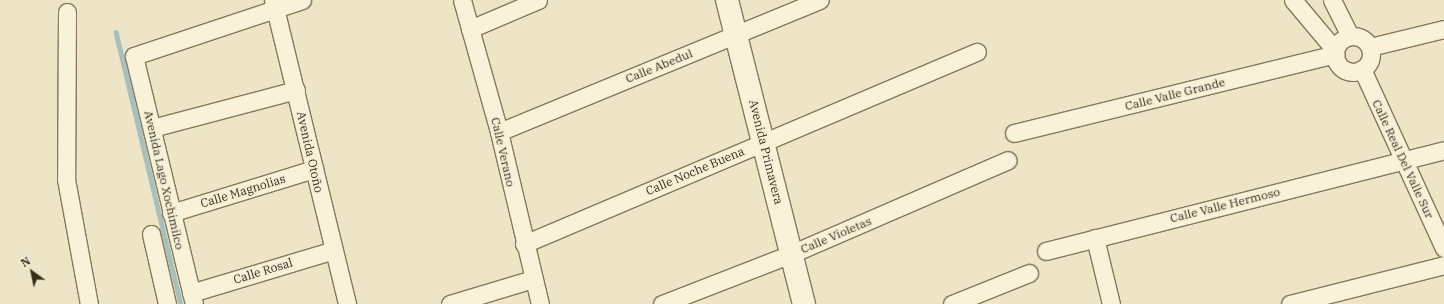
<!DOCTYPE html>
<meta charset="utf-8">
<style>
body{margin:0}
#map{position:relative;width:1444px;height:304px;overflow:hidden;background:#ede5c5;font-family:"IBM Plex Serif",serif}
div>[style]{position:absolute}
.stream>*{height:4.5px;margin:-2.25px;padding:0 2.25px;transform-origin:2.25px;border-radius:2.25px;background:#a7c0bc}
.roads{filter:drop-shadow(1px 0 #87785c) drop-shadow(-1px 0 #87785c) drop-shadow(0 1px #87785c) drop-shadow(0 -1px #87785c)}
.street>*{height:17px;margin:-8.5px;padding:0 8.5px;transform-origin:8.5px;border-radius:8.5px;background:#f8f2d8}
.street>.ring{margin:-8.5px;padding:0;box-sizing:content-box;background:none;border:17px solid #f8f2d8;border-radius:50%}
.secondary>*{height:22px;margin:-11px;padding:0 11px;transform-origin:11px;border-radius:11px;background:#f8f2d8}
span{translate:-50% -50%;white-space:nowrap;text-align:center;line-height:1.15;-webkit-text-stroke:4px #f4efd5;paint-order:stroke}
.street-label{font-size:12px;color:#382e1f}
.north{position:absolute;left:12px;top:252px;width:40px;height:40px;-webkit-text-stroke:3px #f4efd5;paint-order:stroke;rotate:327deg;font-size:11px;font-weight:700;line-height:16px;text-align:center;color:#382e1f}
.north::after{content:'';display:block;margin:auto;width:14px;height:18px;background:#382e1f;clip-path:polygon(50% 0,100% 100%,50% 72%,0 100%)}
</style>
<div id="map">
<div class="stream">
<div style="left:116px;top:32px;width:280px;rotate:76.6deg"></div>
</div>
<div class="roads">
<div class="street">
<div style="left:273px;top:0;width:313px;rotate:76.3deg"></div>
<div style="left:462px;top:0;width:137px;rotate:74.3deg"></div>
<div style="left:499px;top:132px;width:177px;rotate:76.6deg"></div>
<div style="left:1293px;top:0;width:65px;rotate:50deg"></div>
<div style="left:1332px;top:0;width:40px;rotate:63.4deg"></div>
<div style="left:67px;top:12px;width:167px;rotate:90.3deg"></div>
<div style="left:66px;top:179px;width:127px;rotate:79.6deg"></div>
<div style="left:470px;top:29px;width:74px;rotate:-23.1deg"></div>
<div class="ring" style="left:1335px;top:36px;width:19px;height:19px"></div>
<div style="left:1370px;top:47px;width:76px;rotate:-13.7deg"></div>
<div style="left:1362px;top:69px;width:197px;rotate:65.4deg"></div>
<div style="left:152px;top:128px;width:149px;rotate:-14.8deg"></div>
<div style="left:499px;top:132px;width:347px;rotate:-22.4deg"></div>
<div style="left:1014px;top:133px;width:331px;rotate:-13.8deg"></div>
<div style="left:171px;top:213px;width:150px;rotate:-17.1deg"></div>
<div style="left:151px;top:234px;width:72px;rotate:77.1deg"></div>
<div style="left:1095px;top:238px;width:68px;rotate:76.4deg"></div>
<div style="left:524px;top:244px;width:492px;rotate:-23deg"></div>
<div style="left:1046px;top:251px;width:411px;rotate:-14.2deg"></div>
<div style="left:191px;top:293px;width:149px;rotate:-16.7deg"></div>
<div style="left:194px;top:304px;width:255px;rotate:-103.6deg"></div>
<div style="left:134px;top:56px;width:177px;rotate:-18.4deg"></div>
<div style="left:450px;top:304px;width:87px;rotate:-16.8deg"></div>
<div style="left:662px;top:304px;width:138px;rotate:-21.2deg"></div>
<div style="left:791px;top:254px;width:236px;rotate:-23.4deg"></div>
<div style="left:952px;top:304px;width:83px;rotate:-21.9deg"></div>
<div style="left:1290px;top:304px;width:159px;rotate:-14.2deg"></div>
</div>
<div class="secondary">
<div style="left:727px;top:0;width:314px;rotate:75.8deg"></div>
</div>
</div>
<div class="street-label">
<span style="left:659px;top:66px;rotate:-22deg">Calle Abedul</span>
<span style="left:1175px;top:94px;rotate:-14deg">Calle Valle Grande</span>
<span style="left:310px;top:152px;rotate:77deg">Avenida Otoño</span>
<span style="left:503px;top:152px;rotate:77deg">Calle Verano</span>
<span style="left:766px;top:152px;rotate:76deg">Avenida Primavera</span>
<span style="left:1403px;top:159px;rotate:65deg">Calle Real Del Valle Sur</span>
<span style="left:695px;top:171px;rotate:-23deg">Calle Noche Buena</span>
<span style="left:164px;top:180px;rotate:77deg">Avenida Lago Xochimilco</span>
<span style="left:243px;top:191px;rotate:-17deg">Calle Magnolias</span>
<span style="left:1225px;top:205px;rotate:-14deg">Calle Valle Hermoso</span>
<span style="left:836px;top:235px;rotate:-23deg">Calle Violetas</span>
<span style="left:263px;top:271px;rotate:-17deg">Calle Rosal</span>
</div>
<div class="north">N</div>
</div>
